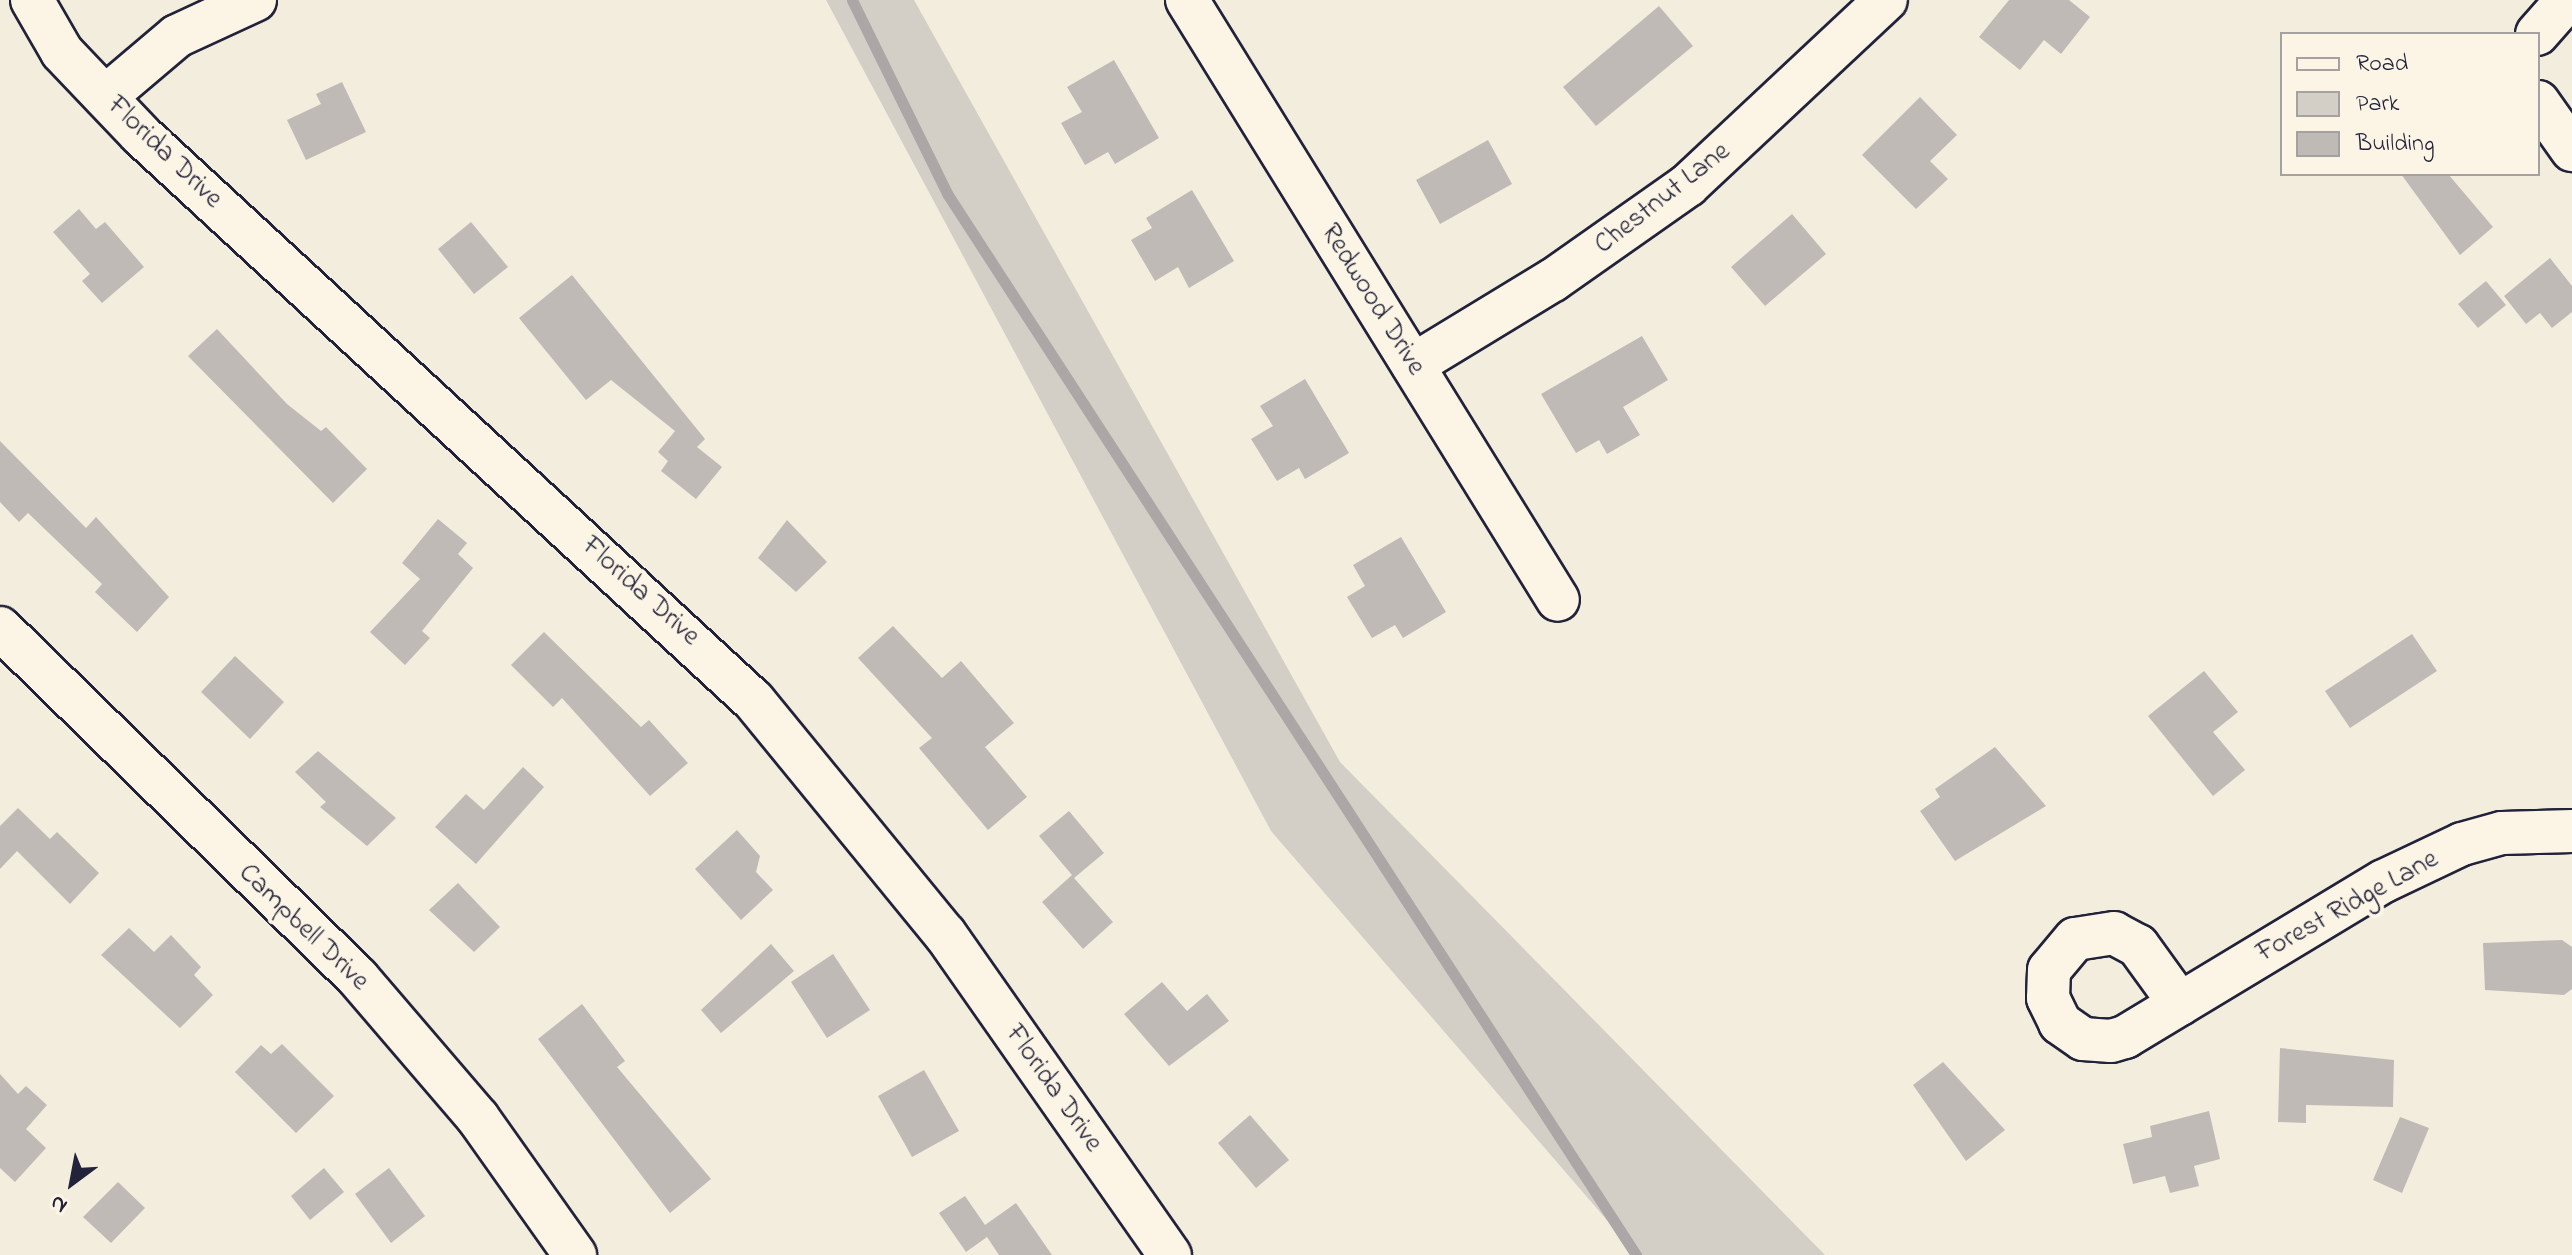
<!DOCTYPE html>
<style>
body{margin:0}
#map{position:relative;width:2572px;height:1255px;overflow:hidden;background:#f3edde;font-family:"Indie Flower",sans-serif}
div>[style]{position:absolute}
.green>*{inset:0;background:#d4cfc6}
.stream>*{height:11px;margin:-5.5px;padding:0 5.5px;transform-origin:5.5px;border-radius:5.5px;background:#aca7a6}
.building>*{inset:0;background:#bfbab6}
.roads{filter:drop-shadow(2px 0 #22223b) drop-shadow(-2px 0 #22223b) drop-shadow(0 2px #22223b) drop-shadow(0 -2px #22223b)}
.minor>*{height:42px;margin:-21px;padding:0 21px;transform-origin:21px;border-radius:21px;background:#fcf5e5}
span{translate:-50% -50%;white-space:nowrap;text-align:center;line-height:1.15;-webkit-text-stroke:8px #fcf5e5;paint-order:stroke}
.street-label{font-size:28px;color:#22223b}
.legend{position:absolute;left:2280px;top:32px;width:260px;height:144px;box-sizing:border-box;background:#fcf5e5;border:2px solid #a5a1a1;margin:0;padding:10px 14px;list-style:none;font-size:24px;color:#22223b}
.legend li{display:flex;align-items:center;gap:16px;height:40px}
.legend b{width:40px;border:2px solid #a5a1a1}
.north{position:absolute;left:32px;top:1143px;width:80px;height:80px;-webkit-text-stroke:6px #fcf5e5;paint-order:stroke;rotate:212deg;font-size:22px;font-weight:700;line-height:32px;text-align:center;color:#22223b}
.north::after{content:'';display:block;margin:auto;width:28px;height:36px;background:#22223b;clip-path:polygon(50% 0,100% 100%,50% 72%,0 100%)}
</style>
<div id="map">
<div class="green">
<div style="clip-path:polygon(826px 0,914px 0,1340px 762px,1825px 1255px,1637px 1255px,1271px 831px)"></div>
</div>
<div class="stream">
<div style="left:852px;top:0;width:217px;rotate:63.8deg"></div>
<div style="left:948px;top:195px;width:1264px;rotate:57.01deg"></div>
</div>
<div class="building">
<div style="clip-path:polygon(2009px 0,2069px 0,2090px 17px,2061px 54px,2044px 40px,2020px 70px,1979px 37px)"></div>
<div style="clip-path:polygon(1659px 6px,1693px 46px,1596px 126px,1563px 87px)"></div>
<div style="clip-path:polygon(1114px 60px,1159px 138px,1115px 164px,1108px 152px,1085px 165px,1061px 123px,1082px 112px,1067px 87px)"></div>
<div style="clip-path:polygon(342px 82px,366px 132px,306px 160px,287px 120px,321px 104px,316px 94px)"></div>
<div style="clip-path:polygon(1920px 97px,1957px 135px,1930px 161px,1948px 179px,1916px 209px,1862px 155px)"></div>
<div style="clip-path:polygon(1488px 140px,1512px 184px,1440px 224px,1416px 180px)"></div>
<div style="clip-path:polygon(2401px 174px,2448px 174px,2493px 227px,2460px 255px)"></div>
<div style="clip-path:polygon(1192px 190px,1234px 261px,1189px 288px,1178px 267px,1155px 281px,1131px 240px,1152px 228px,1146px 218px)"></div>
<div style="clip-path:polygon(79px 209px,96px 229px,105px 222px,144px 267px,102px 303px,82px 281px,90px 274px,53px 232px)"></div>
<div style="clip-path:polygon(1792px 214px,1826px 254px,1765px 306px,1731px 267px)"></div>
<div style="clip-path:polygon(471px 222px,508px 267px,474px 294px,438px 249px)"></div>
<div style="clip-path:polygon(2550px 258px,2572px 286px,2572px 312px,2552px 328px,2540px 313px,2526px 324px,2504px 296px)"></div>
<div style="clip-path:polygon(572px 275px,705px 439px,697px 447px,722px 467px,696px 499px,661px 471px,668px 461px,658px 452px,675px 431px,611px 380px,586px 400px,519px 318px)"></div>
<div style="clip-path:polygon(2486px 281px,2506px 305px,2478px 328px,2458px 304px)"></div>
<div style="clip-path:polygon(217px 329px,287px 404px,321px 431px,326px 427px,367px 469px,333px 503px,188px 356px)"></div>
<div style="clip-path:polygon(1642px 336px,1668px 380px,1623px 407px,1640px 435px,1607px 454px,1599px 440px,1576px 453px,1541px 394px)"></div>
<div style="clip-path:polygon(1305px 379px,1349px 453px,1305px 479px,1299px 468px,1277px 481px,1251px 439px,1273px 426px,1260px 406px)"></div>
<div style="clip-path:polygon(0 441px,86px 528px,96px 517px,169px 597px,137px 632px,95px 592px,102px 584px,28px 513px,19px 522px,0 502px)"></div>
<div style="clip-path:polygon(438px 519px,467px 543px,458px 554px,473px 568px,422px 631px,430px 638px,405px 665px,370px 632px,420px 579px,402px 563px)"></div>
<div style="clip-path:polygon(787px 520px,827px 562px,796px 592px,758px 558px)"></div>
<div style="clip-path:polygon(1401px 537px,1446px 612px,1403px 638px,1395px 625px,1372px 638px,1347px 597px,1365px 586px,1353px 565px)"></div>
<div style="clip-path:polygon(893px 626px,942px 678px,961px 661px,1014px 723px,985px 747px,1027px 797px,988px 830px,919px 748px,932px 738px,858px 658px)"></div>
<div style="clip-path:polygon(544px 632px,641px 727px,649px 720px,688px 763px,650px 796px,562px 698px,553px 707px,511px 665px)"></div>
<div style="clip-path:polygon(2412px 634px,2437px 671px,2350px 728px,2325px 691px)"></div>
<div style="clip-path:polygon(235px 656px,284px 702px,250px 739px,201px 692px)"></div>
<div style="clip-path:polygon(2204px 671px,2238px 712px,2213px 732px,2245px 770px,2213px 796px,2148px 716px)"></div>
<div style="clip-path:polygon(1995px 747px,2046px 806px,1955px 861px,1920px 811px,1940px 797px,1935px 789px)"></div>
<div style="clip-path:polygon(318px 751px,396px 818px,367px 846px,320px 807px,326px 802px,295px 772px)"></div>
<div style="clip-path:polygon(523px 767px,544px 787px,476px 864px,435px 827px,466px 794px,484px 810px)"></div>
<div style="clip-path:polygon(18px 808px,50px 839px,57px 832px,99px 873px,70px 904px,17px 851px,0 869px,0 826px)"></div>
<div style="clip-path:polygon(1069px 811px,1104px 853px,1074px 878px,1113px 922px,1083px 949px,1042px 902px,1072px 875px,1039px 836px)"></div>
<div style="clip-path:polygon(737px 830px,760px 856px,756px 872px,773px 890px,741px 920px,695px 869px)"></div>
<div style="clip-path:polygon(458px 883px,500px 927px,474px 952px,429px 910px)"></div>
<div style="clip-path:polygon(129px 928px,154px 952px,171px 935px,201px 967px,194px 975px,213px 995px,180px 1028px,101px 955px)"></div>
<div style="clip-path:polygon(2562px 940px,2572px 947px,2572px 989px,2564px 995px,2485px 990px,2483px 943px)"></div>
<div style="clip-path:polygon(771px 944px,794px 971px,721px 1033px,701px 1010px)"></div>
<div style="clip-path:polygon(833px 954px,870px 1010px,827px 1038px,791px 982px)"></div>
<div style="clip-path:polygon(1162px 982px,1187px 1011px,1207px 994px,1229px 1021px,1169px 1066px,1124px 1014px)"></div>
<div style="clip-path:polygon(582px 1004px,625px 1061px,617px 1067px,711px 1179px,670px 1213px,538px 1039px)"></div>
<div style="clip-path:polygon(282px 1044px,334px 1096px,296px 1133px,235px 1072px,261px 1045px,271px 1054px)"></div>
<div style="clip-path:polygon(2280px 1048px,2394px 1060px,2393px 1107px,2306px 1105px,2306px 1123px,2278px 1122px)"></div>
<div style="clip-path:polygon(1943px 1062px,2005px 1130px,1966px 1161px,1913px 1085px)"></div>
<div style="clip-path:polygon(924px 1070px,959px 1131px,912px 1157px,878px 1096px)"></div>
<div style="clip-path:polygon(0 1074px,18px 1094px,26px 1086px,47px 1105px,26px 1129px,46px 1148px,15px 1182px,0 1168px)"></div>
<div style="clip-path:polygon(2209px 1111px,2220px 1159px,2194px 1166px,2199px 1186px,2170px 1193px,2165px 1176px,2133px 1184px,2123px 1144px,2152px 1137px,2150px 1126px)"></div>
<div style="clip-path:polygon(1250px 1115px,1289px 1160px,1256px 1188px,1218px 1143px)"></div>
<div style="clip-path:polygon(2400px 1117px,2429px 1128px,2402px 1193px,2373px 1180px)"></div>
<div style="clip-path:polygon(324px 1168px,344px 1192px,310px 1220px,291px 1196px)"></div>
<div style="clip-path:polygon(389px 1168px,425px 1216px,391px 1243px,355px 1194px)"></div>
<div style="clip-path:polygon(118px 1182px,145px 1208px,111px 1243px,83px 1217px)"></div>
<div style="clip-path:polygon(965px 1196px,985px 1225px,1016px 1203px,1052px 1255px,999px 1255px,987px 1237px,966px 1252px,939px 1213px)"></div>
</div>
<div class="roads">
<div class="minor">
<div style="left:32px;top:0;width:60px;rotate:60deg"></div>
<div style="left:62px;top:52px;width:115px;rotate:46.4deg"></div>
<div style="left:141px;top:135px;width:834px;rotate:42.72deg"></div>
<div style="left:754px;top:701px;width:301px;rotate:50.7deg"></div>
<div style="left:945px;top:934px;width:392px;rotate:55deg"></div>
<div style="left:1187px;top:0;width:705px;rotate:58.27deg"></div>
<div style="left:2537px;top:34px;width:45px;rotate:-48.6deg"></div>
<div style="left:105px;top:97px;width:94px;rotate:-40.3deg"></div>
<div style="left:177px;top:36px;width:86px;rotate:-24.8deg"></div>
<div style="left:2538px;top:102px;width:59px;rotate:54.7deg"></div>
<div style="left:1413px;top:365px;width:164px;rotate:-31.3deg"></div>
<div style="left:1553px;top:280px;width:165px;rotate:-35.1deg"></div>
<div style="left:1688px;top:185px;width:271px;rotate:-43.1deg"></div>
<div style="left:0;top:628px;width:501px;rotate:44.35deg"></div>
<div style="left:358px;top:978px;width:184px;rotate:49.4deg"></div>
<div style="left:478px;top:1118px;width:168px;rotate:54.7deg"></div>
<div style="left:2180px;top:1004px;width:72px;rotate:-125.9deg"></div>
<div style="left:2138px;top:946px;width:27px;rotate:-152deg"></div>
<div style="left:2114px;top:933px;width:39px;rotate:171deg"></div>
<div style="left:2075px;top:939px;width:40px;rotate:130deg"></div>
<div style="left:2049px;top:970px;width:28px;rotate:92deg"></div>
<div style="left:2048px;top:998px;width:28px;rotate:64deg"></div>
<div style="left:2060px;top:1023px;width:28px;rotate:35deg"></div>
<div style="left:2083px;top:1039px;width:28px;rotate:4deg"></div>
<div style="left:2111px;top:1041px;width:15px;rotate:-16deg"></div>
<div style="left:2125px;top:1037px;width:302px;rotate:-31.1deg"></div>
<div style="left:2384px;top:881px;width:86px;rotate:-25.4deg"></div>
<div style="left:2462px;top:844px;width:41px;rotate:-15.4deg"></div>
<div style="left:2502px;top:833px;width:70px;rotate:-1.6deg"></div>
</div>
</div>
<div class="street-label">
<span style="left:164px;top:153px;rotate:44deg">Florida Drive</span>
<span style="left:1663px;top:199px;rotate:-38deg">Chestnut Lane</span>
<span style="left:1372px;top:300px;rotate:58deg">Redwood Drive</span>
<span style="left:640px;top:592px;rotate:42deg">Florida Drive</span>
<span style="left:2348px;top:907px;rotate:-29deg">Forest Ridge Lane</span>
<span style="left:303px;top:928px;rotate:44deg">Campbell Drive</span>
<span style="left:1053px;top:1089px;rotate:55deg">Florida Drive</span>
</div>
<ul class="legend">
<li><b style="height:10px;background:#fcf5e5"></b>Road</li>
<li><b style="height:22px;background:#d4cfc6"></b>Park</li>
<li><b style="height:22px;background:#bfbab6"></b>Building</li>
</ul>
<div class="north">N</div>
</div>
